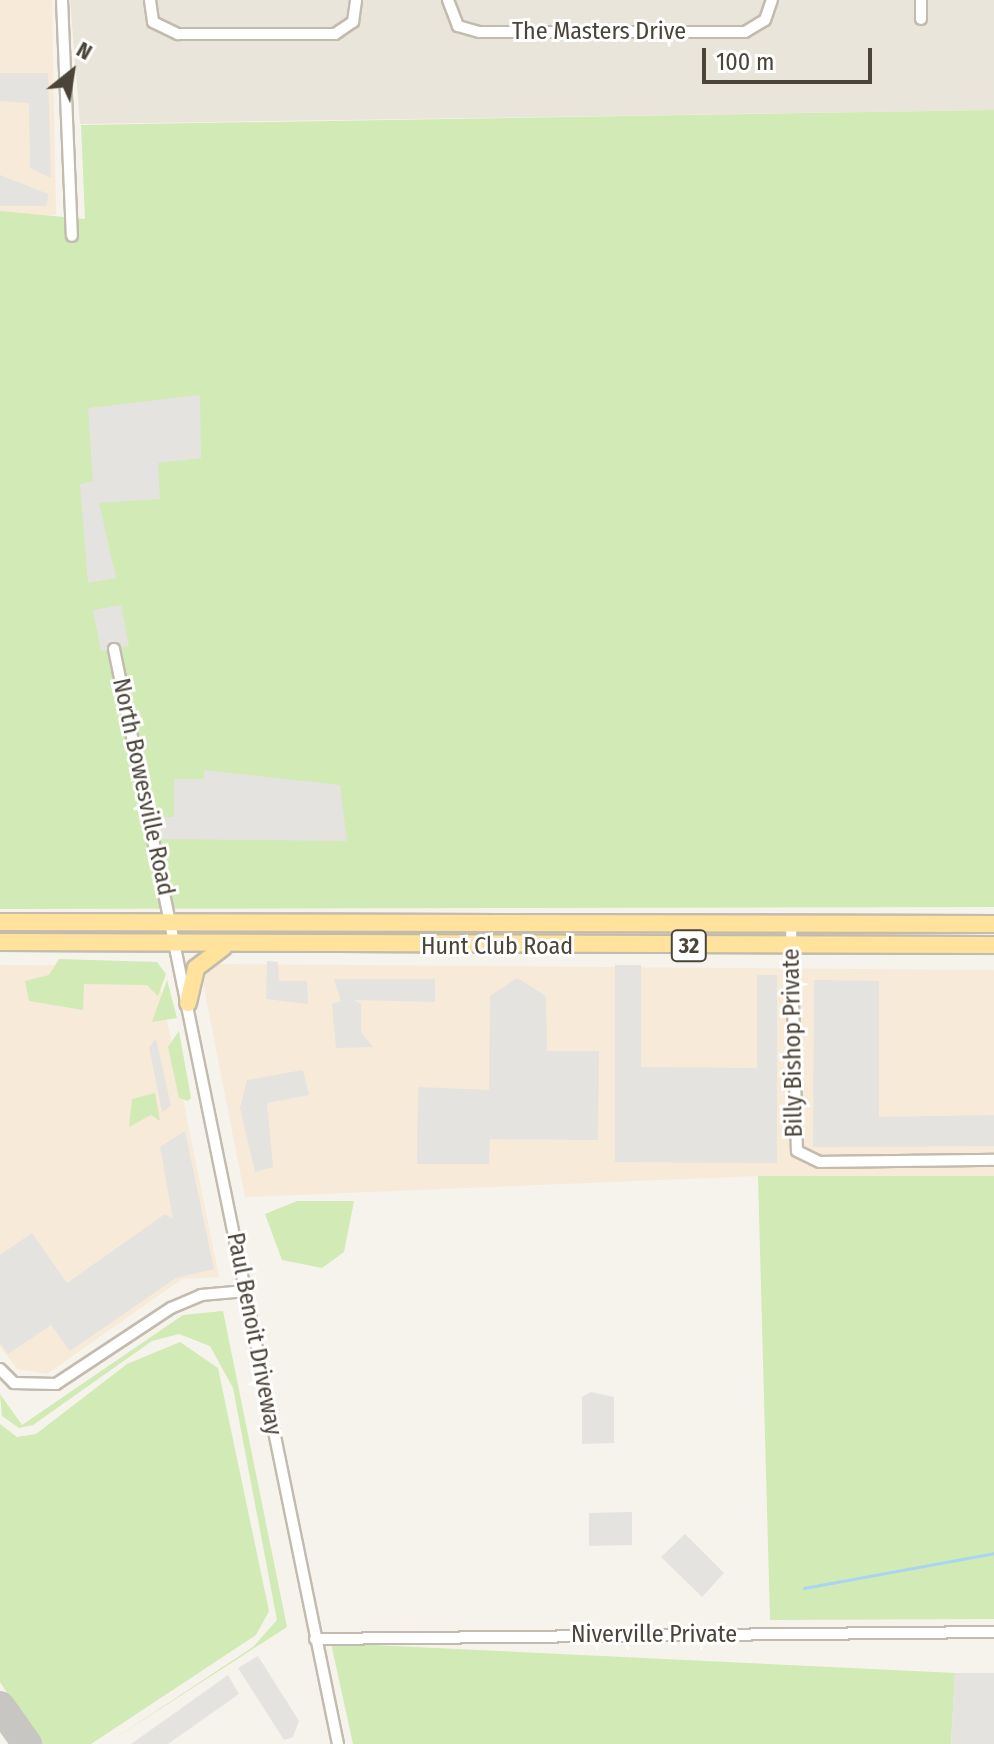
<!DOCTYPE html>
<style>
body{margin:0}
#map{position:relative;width:994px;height:1744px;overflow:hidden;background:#f6f3ec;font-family:"Fira Sans Condensed",sans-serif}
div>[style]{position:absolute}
.residential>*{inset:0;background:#eae5da}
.commercial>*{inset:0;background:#f7ead8}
.green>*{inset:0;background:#d2eab5}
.parking>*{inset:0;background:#e5e3e0}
.stream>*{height:3px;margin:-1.5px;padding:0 1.5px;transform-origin:1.5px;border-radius:1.5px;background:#a9d4f2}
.taxiway>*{height:30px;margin:-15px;padding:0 15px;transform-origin:15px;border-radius:15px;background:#c8c6c3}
.roads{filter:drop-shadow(2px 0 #c2bbae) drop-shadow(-2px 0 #c2bbae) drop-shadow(0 2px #c2bbae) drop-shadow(0 -2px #c2bbae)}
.minor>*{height:10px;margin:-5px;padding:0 5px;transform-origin:5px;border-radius:5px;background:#fff}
.primary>*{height:16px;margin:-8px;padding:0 8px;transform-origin:8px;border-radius:8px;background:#ffe39c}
span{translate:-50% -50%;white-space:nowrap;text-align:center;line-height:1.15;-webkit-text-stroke:6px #fff;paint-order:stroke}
.shield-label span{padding:2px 6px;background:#fff;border:2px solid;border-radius:6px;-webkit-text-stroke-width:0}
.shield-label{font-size:22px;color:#4b4439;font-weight:700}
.street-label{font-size:24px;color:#4b4439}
.north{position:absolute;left:32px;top:32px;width:80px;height:80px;-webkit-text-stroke:6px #fff;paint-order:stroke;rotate:30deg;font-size:22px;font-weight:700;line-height:32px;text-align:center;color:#4b4439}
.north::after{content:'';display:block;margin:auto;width:28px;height:36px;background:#4b4439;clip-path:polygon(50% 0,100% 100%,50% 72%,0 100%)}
.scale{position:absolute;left:702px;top:48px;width:170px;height:36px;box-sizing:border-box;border:4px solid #4b4439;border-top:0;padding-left:10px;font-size:24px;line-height:28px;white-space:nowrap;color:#4b4439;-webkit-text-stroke:6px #fff;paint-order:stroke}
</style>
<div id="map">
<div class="residential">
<div style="clip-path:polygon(70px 0,994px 0,994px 110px,80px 124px)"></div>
</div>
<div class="commercial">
<div style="clip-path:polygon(0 0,52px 0,56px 215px,0 216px)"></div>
<div style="clip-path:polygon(215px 964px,994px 970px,994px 1176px,758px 1176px,245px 1197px,202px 978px)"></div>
<div style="clip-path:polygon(0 965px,156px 966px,219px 1277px,182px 1279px,47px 1374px,17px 1369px,0 1347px)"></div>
</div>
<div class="green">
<div style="clip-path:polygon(994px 110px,994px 907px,0 909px,0 211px,85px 219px,81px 125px)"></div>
<div style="clip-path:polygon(59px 959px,157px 962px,166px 974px,158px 996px,147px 985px,84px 984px,83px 1010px,29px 1001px,25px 981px,49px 975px)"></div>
<div style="clip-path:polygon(167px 980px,177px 1018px,152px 1022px,163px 991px)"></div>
<div style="clip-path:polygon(179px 1031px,191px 1098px,188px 1101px,179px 1098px,168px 1047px)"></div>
<div style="clip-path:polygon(155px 1093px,160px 1121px,151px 1115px,129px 1127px,132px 1099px)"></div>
<div style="clip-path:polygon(758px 1176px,994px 1176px,994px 1619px,770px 1620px)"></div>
<div style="clip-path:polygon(297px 1201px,354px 1201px,344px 1252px,322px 1268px,282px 1260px,265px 1214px)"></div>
<div style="clip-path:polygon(223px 1311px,287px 1627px,106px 1744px,253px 1647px,277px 1620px,233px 1388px,210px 1346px,179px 1334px,152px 1341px,33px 1425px,19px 1428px,2px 1416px,0 1394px,22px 1425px,183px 1315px)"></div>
<div style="clip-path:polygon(180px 1342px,218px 1368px,269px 1611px,256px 1635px,91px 1744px,41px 1744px,0 1682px,0 1424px,17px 1437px,36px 1434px,127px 1364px)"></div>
<div style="clip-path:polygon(331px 1643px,955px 1673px,951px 1744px,353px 1744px)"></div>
</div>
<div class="parking">
<div style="clip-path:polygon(0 73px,48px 73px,51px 178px,30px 168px,29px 103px,0 101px)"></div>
<div style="clip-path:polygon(0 175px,48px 194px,47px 206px,0 206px)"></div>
<div style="clip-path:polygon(200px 395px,201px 458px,158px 463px,160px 499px,99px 503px,116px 578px,88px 583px,80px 484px,93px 481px,88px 408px)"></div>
<div style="clip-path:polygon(121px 605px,129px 646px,101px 651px,93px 610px)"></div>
<div style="clip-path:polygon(204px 770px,340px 785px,347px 841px,154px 839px,150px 818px,174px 817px,174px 779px,204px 779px)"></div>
<div style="clip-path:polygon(267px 961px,278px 962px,279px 981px,307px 981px,308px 1004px,266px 999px)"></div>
<div style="clip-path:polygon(615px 965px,641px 965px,641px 1067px,757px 1068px,757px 975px,777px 975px,777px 1163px,615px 1162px)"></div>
<div style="clip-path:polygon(517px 978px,546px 996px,547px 1051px,599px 1051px,598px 1140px,490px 1139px,489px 1164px,417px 1164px,418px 1087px,489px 1090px,490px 996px)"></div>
<div style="clip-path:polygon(334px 979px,435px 979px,435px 1002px,354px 1000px,361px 1004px,361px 1032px,373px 1047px,336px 1048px,332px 1004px,341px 1001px)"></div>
<div style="clip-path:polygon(814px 980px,879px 981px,879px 1117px,994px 1115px,994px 1146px,813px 1147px)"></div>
<div style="clip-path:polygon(156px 1039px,171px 1106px,162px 1112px,149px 1047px)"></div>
<div style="clip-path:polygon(303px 1070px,309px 1095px,267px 1103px,273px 1167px,255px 1172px,240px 1108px,247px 1080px)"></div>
<div style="clip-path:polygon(185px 1131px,214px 1269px,176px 1278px,70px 1351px,51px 1325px,8px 1354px,0 1343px,0 1255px,32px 1233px,67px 1283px,165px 1214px,173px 1219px,160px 1147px)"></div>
<div style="clip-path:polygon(591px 1392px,614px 1397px,614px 1443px,582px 1444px,582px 1397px)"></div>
<div style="clip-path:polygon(632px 1512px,632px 1545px,589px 1546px,589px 1513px)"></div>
<div style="clip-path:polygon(685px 1534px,724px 1573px,702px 1597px,661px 1557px)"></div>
<div style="clip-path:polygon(258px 1656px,299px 1721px,293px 1737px,284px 1740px,238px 1668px)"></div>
<div style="clip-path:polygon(955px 1673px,994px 1673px,994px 1744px,951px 1744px)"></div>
<div style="clip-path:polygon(228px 1675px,239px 1694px,168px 1744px,131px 1744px)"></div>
</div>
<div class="stream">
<div style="left:804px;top:1588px;width:193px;rotate:-10.4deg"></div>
</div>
<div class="taxiway">
<div style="left:0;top:1706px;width:47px;rotate:54.6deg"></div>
</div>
<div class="roads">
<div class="minor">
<div style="left:62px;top:0;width:236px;rotate:87.6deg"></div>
<div style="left:150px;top:0;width:22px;rotate:82deg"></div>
<div style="left:153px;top:22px;width:28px;rotate:26deg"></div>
<div style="left:178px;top:34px;width:157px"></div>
<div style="left:335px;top:34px;width:22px;rotate:-34deg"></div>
<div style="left:353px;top:22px;width:22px;rotate:-82deg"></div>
<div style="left:448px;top:0;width:28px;rotate:69deg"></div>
<div style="left:458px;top:26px;width:22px;rotate:16deg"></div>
<div style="left:479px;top:32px;width:266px"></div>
<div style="left:745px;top:32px;width:23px;rotate:-31deg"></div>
<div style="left:765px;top:20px;width:21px;rotate:-71deg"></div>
<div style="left:921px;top:0;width:19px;rotate:90deg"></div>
<div style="left:114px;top:649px;width:1118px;rotate:78.44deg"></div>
<div style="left:791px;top:925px;width:226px;rotate:88.5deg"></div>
<div style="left:797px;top:1151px;width:25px;rotate:26deg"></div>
<div style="left:820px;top:1162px;width:174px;rotate:-0.7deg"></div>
<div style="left:0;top:1369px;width:20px;rotate:45deg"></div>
<div style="left:14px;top:1383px;width:42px;rotate:1.4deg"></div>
<div style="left:56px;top:1384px;width:138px;rotate:-33.5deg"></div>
<div style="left:171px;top:1308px;width:33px;rotate:-23deg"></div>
<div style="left:201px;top:1295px;width:45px;rotate:-5.1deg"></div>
<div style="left:315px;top:1639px;width:679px;rotate:-0.59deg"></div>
</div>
<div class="primary">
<div style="left:0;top:922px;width:994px;rotate:0.12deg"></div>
<div style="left:0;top:942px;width:994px;rotate:0.17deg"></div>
<div style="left:188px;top:1003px;width:36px;rotate:-77deg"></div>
<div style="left:196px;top:968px;width:34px;rotate:-37deg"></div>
</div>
</div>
<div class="shield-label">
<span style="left:689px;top:946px">32</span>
</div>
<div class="street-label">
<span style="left:599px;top:32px">The Masters Drive</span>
<span style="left:143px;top:787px;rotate:78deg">North Bowesville Road</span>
<span style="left:497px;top:947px">Hunt Club Road</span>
<span style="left:793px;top:1043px;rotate:-91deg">Billy Bishop Private</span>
<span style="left:254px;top:1334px;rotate:79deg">Paul Benoit Driveway</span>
<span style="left:654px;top:1635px">Niverville Private</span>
</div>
<div class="north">N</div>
<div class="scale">100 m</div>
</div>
